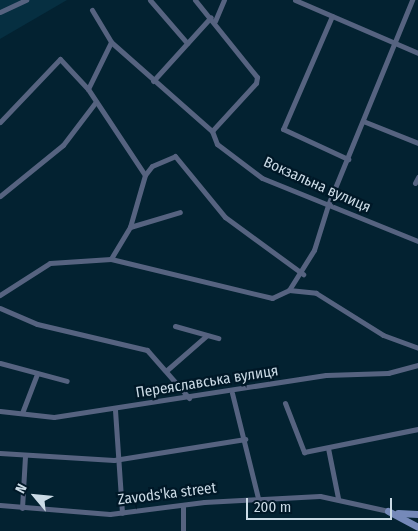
<!DOCTYPE html>
<meta charset="utf-8">
<style>
body{margin:0}
#map{position:relative;width:418px;height:531px;overflow:hidden;background:#032231;font-family:"Fira Sans Condensed",sans-serif}
div>[style]{position:absolute}
.built>*{inset:0;background:#062f41}
.street>*{height:5px;margin:-2.5px;padding:0 2.5px;transform-origin:2.5px;border-radius:2.5px;background:#566380}
.secondary>*{height:7px;margin:-3.5px;padding:0 3.5px;transform-origin:3.5px;border-radius:3.5px;background:#7589b9}
span{translate:-50% -50%;white-space:nowrap;text-align:center;line-height:1.15;-webkit-text-stroke:4.5px #001827;paint-order:stroke}
.street-label{font-size:15px;color:#cbdbe6}
.north{position:absolute;left:10px;top:471px;width:50px;height:50px;-webkit-text-stroke:4px #001827;paint-order:stroke;rotate:298deg;font-size:14px;font-weight:700;line-height:20px;text-align:center;color:#cbdbe6}
.north::after{content:'';display:block;margin:auto;width:18px;height:22px;background:#cbdbe6;clip-path:polygon(50% 0,100% 100%,50% 72%,0 100%)}
.scale{position:absolute;left:246px;top:498px;width:146px;height:22px;box-sizing:border-box;border:2px solid #cbdbe6;border-top:0;padding-left:6px;font-size:15px;line-height:18px;white-space:nowrap;color:#cbdbe6;-webkit-text-stroke:4px #001827;paint-order:stroke}
</style>
<div id="map">
<div class="built">
<div style="clip-path:polygon(0 0,67px 0,0 39px)"></div>
</div>
<div class="street">
<div style="left:150px;top:0;width:57px;rotate:49.3deg"></div>
<div style="left:195px;top:0;width:99px;rotate:51.2deg"></div>
<div style="left:257px;top:77px;width:6px;rotate:99deg"></div>
<div style="left:256px;top:83px;width:65px;rotate:132.5deg"></div>
<div style="left:295px;top:0;width:134px;rotate:23.3deg"></div>
<div style="left:92px;top:10px;width:37px;rotate:59deg"></div>
<div style="left:111px;top:42px;width:135px;rotate:41.4deg"></div>
<div style="left:212px;top:131px;width:14px;rotate:69deg"></div>
<div style="left:217px;top:144px;width:56px;rotate:37.1deg"></div>
<div style="left:262px;top:178px;width:168px;rotate:22deg"></div>
<div style="left:0;top:12px;width:29px;rotate:-25deg"></div>
<div style="left:332px;top:16px;width:123px;rotate:113.4deg"></div>
<div style="left:283px;top:129px;width:72px;rotate:24.8deg"></div>
<div style="left:215px;top:21px;width:23px;rotate:-67deg"></div>
<div style="left:153px;top:81px;width:86px;rotate:-47.8deg"></div>
<div style="left:88px;top:89px;width:52px;rotate:-63.9deg"></div>
<div style="left:363px;top:121px;width:59px;rotate:21.8deg"></div>
<div style="left:0;top:122px;width:87px;rotate:-46.4deg"></div>
<div style="left:60px;top:59px;width:41px;rotate:47deg"></div>
<div style="left:88px;top:89px;width:103px;rotate:56.5deg"></div>
<div style="left:145px;top:175px;width:54px;rotate:106.1deg"></div>
<div style="left:130px;top:227px;width:37px;rotate:121deg"></div>
<div style="left:145px;top:175px;width:11px;rotate:-52deg"></div>
<div style="left:152px;top:166px;width:25px;rotate:-23deg"></div>
<div style="left:175px;top:156px;width:79px;rotate:50.7deg"></div>
<div style="left:225px;top:217px;width:97px;rotate:36.2deg"></div>
<div style="left:415px;top:183px;width:7px;rotate:-63deg"></div>
<div style="left:0;top:196px;width:81px;rotate:-39deg"></div>
<div style="left:63px;top:145px;width:53px;rotate:-52.7deg"></div>
<div style="left:130px;top:227px;width:52px;rotate:-16.7deg"></div>
<div style="left:289px;top:290px;width:47px;rotate:-58deg"></div>
<div style="left:314px;top:250px;width:47px;rotate:-72.7deg"></div>
<div style="left:328px;top:205px;width:222px;rotate:-67.7deg"></div>
<div style="left:0;top:295px;width:59px;rotate:-32.6deg"></div>
<div style="left:50px;top:263px;width:61px;rotate:-3.8deg"></div>
<div style="left:111px;top:259px;width:166px;rotate:13.6deg"></div>
<div style="left:272px;top:298px;width:19px;rotate:-25deg"></div>
<div style="left:289px;top:290px;width:27px;rotate:6deg"></div>
<div style="left:316px;top:293px;width:79px;rotate:32.1deg"></div>
<div style="left:383px;top:335px;width:37px;rotate:20deg"></div>
<div style="left:0;top:308px;width:40px;rotate:23.4deg"></div>
<div style="left:37px;top:324px;width:113px;rotate:13.3deg"></div>
<div style="left:147px;top:350px;width:64px;rotate:48.8deg"></div>
<div style="left:175px;top:326px;width:45px;rotate:15.6deg"></div>
<div style="left:0;top:363px;width:69px;rotate:15deg"></div>
<div style="left:167px;top:370px;width:52px;rotate:-41.1deg"></div>
<div style="left:232px;top:393px;width:108px;rotate:76.1deg"></div>
<div style="left:285px;top:403px;width:53px;rotate:68.8deg"></div>
<div style="left:304px;top:452px;width:116px;rotate:-11.4deg"></div>
<div style="left:115px;top:410px;width:103px;rotate:86.1deg"></div>
<div style="left:0;top:411px;width:54px;rotate:6.3deg"></div>
<div style="left:54px;top:417px;width:275px;rotate:-8.8deg"></div>
<div style="left:326px;top:375px;width:62px;rotate:-1.8deg"></div>
<div style="left:388px;top:373px;width:31px;rotate:-15deg"></div>
<div style="left:22px;top:413px;width:42px;rotate:-69deg"></div>
<div style="left:328px;top:448px;width:51px;rotate:78.7deg"></div>
<div style="left:0;top:453px;width:114px;rotate:3.5deg"></div>
<div style="left:114px;top:460px;width:133px;rotate:-9.1deg"></div>
<div style="left:0;top:505px;width:110px;rotate:4.7deg"></div>
<div style="left:110px;top:514px;width:95px;rotate:-7.3deg"></div>
<div style="left:204px;top:502px;width:116px;rotate:-3deg"></div>
<div style="left:320px;top:496px;width:70px;rotate:12.4deg"></div>
<div style="left:22px;top:508px;width:52px;rotate:-86.7deg"></div>
<div style="left:183px;top:531px;width:26px;rotate:-90deg"></div>
</div>
<div class="secondary">
<div style="left:388px;top:511px;width:34px;rotate:28deg"></div>
<div style="left:398px;top:513px;width:20px;rotate:3deg"></div>
</div>
<div class="street-label">
<span style="left:317px;top:185px;rotate:24deg">Вокзальна вулиця</span>
<span style="left:207px;top:382px;rotate:-9deg">Переяславська вулиця</span>
<span style="left:167px;top:494px;rotate:-7deg">Zavods'ka street</span>
</div>
<div class="north">N</div>
<div class="scale">200 m</div>
</div>
